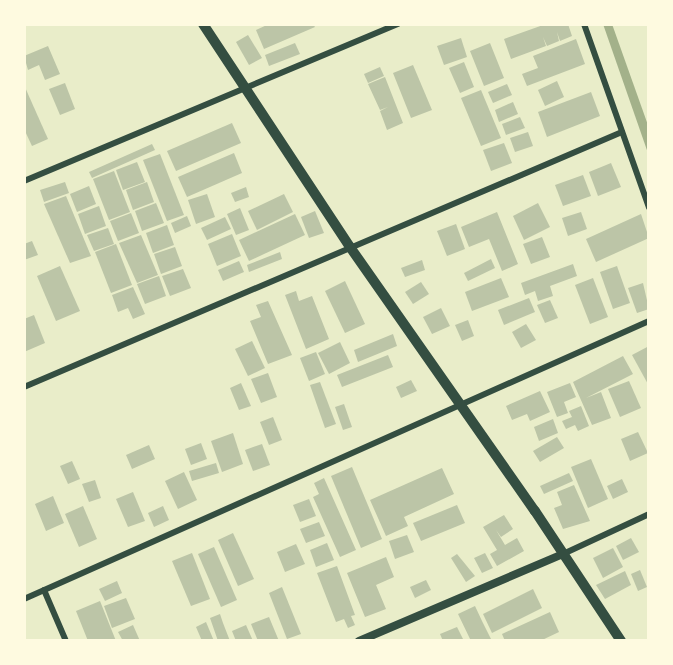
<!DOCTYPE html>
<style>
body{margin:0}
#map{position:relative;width:673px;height:665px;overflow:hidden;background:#e9edc9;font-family:Mulish,sans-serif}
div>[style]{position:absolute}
.water>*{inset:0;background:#a3b18a}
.building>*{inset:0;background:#bcc5a7}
.minor>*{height:6px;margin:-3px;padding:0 3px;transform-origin:3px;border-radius:3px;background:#344e41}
.tertiary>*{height:8px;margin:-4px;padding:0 4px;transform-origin:4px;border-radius:4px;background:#344e41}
.primary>*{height:10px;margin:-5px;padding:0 5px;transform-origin:5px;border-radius:5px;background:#344e41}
span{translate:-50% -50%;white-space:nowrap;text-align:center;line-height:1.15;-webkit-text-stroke:6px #fefae0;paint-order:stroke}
.frame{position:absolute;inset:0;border:26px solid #fefae0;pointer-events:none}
</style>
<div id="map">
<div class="water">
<div style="clip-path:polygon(603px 24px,612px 24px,649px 128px,649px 156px)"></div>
</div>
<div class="building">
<div style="clip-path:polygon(269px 24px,313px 24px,315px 27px,264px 49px,256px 30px)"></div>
<div style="clip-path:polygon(546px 24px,568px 24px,572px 36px,560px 41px,557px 32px,559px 41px,547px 46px,543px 37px,546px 46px,511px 59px,504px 39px)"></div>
<div style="clip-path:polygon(248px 35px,262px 58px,249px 65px,236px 42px)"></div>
<div style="clip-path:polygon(461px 38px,467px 57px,444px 65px,437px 46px)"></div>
<div style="clip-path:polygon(576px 39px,585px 64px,527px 86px,522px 74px,538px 68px,533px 56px)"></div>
<div style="clip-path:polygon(295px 43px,300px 54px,269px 66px,265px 55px)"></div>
<div style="clip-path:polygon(490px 43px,504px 78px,484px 86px,470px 51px)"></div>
<div style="clip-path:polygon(48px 46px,60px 74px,45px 80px,39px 65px,28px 70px,24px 56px)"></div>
<div style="clip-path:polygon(464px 62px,474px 87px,460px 93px,449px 68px)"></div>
<div style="clip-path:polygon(413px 65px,432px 110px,411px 118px,393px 73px)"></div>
<div style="clip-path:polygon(380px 67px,384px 76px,368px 83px,364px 74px)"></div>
<div style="clip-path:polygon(385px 77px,403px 123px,387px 130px,380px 111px,388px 107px,380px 110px,368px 84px)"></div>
<div style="clip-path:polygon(557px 81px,564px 97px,545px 106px,538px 90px)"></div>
<div style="clip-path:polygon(65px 83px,75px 109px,60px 115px,49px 89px)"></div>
<div style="clip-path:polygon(507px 84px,512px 95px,493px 103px,488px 92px)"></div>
<div style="clip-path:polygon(24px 85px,48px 139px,32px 146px,24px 129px)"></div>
<div style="clip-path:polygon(481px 90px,501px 138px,481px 146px,461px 98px)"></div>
<div style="clip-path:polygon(591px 92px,600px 116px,547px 137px,538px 112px)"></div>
<div style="clip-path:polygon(513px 102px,518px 114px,499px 122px,495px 110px)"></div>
<div style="clip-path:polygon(520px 117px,525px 128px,506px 135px,502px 124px)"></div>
<div style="clip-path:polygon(232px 123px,241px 143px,176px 171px,167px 151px)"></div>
<div style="clip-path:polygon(528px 132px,533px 146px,515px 152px,510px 138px)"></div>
<div style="clip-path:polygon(504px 143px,512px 163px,491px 171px,483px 150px)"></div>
<div style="clip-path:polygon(152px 144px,155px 150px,92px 178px,89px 172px)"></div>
<div style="clip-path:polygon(234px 153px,242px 173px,187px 197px,178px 177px)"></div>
<div style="clip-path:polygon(160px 154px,184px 215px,167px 221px,143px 160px)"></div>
<div style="clip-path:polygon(137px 162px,145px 182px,123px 190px,116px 170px)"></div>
<div style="clip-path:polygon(611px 163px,621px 187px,598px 196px,589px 172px)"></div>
<div style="clip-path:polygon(114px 171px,130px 212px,109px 220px,93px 179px)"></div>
<div style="clip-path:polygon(583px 175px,591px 196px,563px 206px,555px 185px)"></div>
<div style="clip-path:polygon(65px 182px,69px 193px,44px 202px,40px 190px)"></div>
<div style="clip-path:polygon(147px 182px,154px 202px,133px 210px,126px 190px)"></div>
<div style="clip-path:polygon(89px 186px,96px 204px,77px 212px,70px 194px)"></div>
<div style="clip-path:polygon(246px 187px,249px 197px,235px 202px,231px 193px)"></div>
<div style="clip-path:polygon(207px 194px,215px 217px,196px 224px,188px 200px)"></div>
<div style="clip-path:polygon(284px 194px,293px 212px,257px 230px,248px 211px)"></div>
<div style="clip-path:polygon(66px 196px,91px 256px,70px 263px,44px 204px)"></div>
<div style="clip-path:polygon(156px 203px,164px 223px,142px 231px,135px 211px)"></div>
<div style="clip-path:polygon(538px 203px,550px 227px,524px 240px,513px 216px)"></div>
<div style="clip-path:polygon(99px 206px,106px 226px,85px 234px,78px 214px)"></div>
<div style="clip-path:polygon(240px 208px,249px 230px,236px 235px,227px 214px)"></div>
<div style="clip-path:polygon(315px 211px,324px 233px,309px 238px,301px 217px)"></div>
<div style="clip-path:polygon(497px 212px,518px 264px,502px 271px,489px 239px,469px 247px,461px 227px)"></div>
<div style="clip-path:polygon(581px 212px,587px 229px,568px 236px,562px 218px)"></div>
<div style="clip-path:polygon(131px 213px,139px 233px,118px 241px,110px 221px)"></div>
<div style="clip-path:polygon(295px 214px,305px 235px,249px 261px,239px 240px)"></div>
<div style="clip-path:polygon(641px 214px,649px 238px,596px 262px,586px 239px)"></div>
<div style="clip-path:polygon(187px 216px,191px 226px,175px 233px,171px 223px)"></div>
<div style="clip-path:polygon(225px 217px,231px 229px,207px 240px,201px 228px)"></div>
<div style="clip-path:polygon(456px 224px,465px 249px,447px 256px,437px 231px)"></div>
<div style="clip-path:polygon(167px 225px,174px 245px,153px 253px,146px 233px)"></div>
<div style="clip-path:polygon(108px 228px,114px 244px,94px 251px,87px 235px)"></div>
<div style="clip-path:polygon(232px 234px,241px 256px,217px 266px,208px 244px)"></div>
<div style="clip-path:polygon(141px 235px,158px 275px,137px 283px,119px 243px)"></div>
<div style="clip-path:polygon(542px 237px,550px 257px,531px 264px,523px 244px)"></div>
<div style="clip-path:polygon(32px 241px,38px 255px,24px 260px,24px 244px)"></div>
<div style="clip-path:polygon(116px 244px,132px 285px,111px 293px,95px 252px)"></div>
<div style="clip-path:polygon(175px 247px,182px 266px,161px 274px,154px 254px)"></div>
<div style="clip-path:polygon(280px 252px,282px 259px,249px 272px,247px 265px)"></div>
<div style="clip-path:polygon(491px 259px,495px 268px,468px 281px,464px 273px)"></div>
<div style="clip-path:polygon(422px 260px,425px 270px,405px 277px,401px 268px)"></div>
<div style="clip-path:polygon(239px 261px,244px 272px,223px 281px,218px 270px)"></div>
<div style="clip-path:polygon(573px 264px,577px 276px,550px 286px,553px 296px,538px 301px,535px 291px,525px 295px,521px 283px)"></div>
<div style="clip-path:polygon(60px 266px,80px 311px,56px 321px,37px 276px)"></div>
<div style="clip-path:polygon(617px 266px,630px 303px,613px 309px,600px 272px)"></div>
<div style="clip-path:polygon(183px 269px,191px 288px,170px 296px,162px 276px)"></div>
<div style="clip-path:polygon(159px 276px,166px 296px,145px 304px,137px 284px)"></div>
<div style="clip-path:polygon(501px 278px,509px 297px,472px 311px,465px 292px)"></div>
<div style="clip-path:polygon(593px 278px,608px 317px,590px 324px,575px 285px)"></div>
<div style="clip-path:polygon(345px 281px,365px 324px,345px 333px,325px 291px)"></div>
<div style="clip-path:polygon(421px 282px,429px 294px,413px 304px,405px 292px)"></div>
<div style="clip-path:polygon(643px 283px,649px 309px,637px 313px,628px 288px)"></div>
<div style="clip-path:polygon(133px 287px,145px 314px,133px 319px,128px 308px,118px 312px,112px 295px)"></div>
<div style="clip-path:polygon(296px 291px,299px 301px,312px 296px,329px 339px,306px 349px,285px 295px)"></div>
<div style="clip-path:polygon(529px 298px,535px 312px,504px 325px,498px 310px)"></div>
<div style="clip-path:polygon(550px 300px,558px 318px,545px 323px,537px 305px)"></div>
<div style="clip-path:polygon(268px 301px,292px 355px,268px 364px,250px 321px,261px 317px,256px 305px)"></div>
<div style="clip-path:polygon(441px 308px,450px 326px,432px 334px,423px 317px)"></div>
<div style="clip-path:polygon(34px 315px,45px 343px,24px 352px,24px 319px)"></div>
<div style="clip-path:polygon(468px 320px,474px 336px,462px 341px,455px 325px)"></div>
<div style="clip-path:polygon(526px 324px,536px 340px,521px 348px,512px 332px)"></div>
<div style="clip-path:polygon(393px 334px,397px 346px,358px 362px,354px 350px)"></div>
<div style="clip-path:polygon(252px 341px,265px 368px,248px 376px,235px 349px)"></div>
<div style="clip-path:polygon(340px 342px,350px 363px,329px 374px,318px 353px)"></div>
<div style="clip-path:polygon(649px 346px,649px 386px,632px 355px)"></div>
<div style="clip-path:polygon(316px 352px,325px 374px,309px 381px,300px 358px)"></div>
<div style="clip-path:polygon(388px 355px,393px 367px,342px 387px,337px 375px)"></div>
<div style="clip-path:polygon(623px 356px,633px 374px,586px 398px,601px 392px,611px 418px,592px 425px,573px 382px)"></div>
<div style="clip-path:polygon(268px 373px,277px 397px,261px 403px,251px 379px)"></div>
<div style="clip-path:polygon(411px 380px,417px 391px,401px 398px,396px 387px)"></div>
<div style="clip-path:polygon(629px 381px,641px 408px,620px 417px,608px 389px)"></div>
<div style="clip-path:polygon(320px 382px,336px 424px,325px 428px,310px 385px)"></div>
<div style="clip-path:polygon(241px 383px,251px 406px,239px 410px,230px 388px)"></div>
<div style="clip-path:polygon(570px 383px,576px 397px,564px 402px,568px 413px,557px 417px,547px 392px)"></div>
<div style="clip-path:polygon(540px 391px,550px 412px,530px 421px,527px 414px,512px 420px,506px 406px)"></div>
<div style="clip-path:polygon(344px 404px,352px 427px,343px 430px,335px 407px)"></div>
<div style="clip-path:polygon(581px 406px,589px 426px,578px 431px,575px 425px,566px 429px,562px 421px,572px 417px,569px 411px)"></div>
<div style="clip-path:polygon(273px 417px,282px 440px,269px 445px,260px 422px)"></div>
<div style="clip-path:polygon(553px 419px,558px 433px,539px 441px,534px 427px)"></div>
<div style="clip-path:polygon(638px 432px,648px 453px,630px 461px,621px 439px)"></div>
<div style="clip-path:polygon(233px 433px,243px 464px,222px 472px,211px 441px)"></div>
<div style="clip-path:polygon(557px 437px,564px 448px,540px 462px,533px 451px)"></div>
<div style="clip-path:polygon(201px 443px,207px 459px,191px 465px,185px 449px)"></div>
<div style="clip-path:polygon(262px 444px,270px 465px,253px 471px,245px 450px)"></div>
<div style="clip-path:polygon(149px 445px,155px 459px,132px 469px,126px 455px)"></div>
<div style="clip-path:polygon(591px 459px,608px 499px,588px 508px,571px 467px)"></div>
<div style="clip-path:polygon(72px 461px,80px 479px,68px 484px,60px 466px)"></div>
<div style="clip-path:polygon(216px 463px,219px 473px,192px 481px,189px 471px)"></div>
<div style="clip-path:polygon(352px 467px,382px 539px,361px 548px,331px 476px)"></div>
<div style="clip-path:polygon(442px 468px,454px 494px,404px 517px,408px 526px,386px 536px,370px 500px)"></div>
<div style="clip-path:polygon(184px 472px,197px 500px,178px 509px,165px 481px)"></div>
<div style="clip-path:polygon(569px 473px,573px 481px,544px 494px,540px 486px)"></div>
<div style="clip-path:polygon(324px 478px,356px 550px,340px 557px,313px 497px,319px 494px,314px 483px)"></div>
<div style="clip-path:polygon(622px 479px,628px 492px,613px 499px,607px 486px)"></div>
<div style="clip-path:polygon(95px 480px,101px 498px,89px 502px,82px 484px)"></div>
<div style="clip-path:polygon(574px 485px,590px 521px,563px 529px,554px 508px,562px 505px,557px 492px)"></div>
<div style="clip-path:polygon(133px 492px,145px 521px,128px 527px,116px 499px)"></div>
<div style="clip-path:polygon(53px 496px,64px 523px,46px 531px,35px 504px)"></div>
<div style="clip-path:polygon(309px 499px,316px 516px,300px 522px,293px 505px)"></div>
<div style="clip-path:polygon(457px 505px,465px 523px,421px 541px,413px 523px)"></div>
<div style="clip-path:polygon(83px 506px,97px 539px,79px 547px,65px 514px)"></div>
<div style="clip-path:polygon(163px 506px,169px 520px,154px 527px,148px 513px)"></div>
<div style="clip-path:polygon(504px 515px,513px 529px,501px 537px,496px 530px,505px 545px,517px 538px,524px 551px,497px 566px,490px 554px,497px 550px,483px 527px)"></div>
<div style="clip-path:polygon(319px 522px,325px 536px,306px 543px,300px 529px)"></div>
<div style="clip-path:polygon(233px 533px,254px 579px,238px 586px,218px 540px)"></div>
<div style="clip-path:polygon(407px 535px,414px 552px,395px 559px,389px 541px)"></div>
<div style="clip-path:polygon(631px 538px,639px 552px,623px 560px,616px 546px)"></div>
<div style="clip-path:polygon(327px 543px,334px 560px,316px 567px,310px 550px)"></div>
<div style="clip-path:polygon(296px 544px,305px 564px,285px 572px,277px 552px)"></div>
<div style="clip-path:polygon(214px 547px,237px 600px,221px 607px,198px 554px)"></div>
<div style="clip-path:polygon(613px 548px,623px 567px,603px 578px,593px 558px)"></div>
<div style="clip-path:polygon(192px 553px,210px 599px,191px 606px,172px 561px)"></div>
<div style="clip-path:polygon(485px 553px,493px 568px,482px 573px,474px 558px)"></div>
<div style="clip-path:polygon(457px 554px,475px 576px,466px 582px,451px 558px)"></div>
<div style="clip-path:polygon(386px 557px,394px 577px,376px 585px,386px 609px,365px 617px,347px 573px)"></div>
<div style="clip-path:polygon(337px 566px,355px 615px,351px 616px,355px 625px,348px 628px,344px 619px,336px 622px,317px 573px)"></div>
<div style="clip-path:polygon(640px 570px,647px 587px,638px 591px,631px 574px)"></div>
<div style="clip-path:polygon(625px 571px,631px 585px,605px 599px,596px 585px)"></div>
<div style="clip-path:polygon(426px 580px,431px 590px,415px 598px,410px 587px)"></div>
<div style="clip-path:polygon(117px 581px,122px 593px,105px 601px,99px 589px)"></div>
<div style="clip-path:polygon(282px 587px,301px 634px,287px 639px,269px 593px)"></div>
<div style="clip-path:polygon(533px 589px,542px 608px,492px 633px,483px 614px)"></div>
<div style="clip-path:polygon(126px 598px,135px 619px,112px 628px,104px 606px)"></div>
<div style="clip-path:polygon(100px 601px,116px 641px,88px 641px,76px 611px)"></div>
<div style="clip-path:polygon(475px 606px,482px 621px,492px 641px,471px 641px,458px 614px)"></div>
<div style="clip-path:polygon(550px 612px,559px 632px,540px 641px,505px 641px,502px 634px)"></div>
<div style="clip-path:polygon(220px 614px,223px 623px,230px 641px,218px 641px,210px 618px)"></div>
<div style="clip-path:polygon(269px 617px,279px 641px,258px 641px,251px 624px)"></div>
<div style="clip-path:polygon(206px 622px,214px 641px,202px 641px,196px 627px)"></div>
<div style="clip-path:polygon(133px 625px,140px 641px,123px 641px,118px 632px)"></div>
<div style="clip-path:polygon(246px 625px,253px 641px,236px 641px,232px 631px)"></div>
<div style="clip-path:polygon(457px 627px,463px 639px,443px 641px,440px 634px)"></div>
</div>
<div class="minor">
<div style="left:584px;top:24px;width:195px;rotate:70.5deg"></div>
<div style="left:24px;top:181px;width:406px;rotate:-22.8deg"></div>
<div style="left:24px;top:387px;width:650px;rotate:-23.09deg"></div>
<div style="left:563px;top:554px;width:95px;rotate:-24.9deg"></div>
<div style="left:44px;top:590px;width:56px;rotate:66.7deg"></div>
<div style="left:24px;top:599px;width:684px;rotate:-23.98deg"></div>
</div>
<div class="tertiary">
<div style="left:359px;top:641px;width:222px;rotate:-23.1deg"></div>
</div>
<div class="primary">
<div style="left:203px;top:24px;width:267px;rotate:56.6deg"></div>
<div style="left:350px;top:247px;width:322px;rotate:55deg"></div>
<div style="left:535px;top:511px;width:156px;rotate:56.5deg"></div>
</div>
<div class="frame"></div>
</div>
